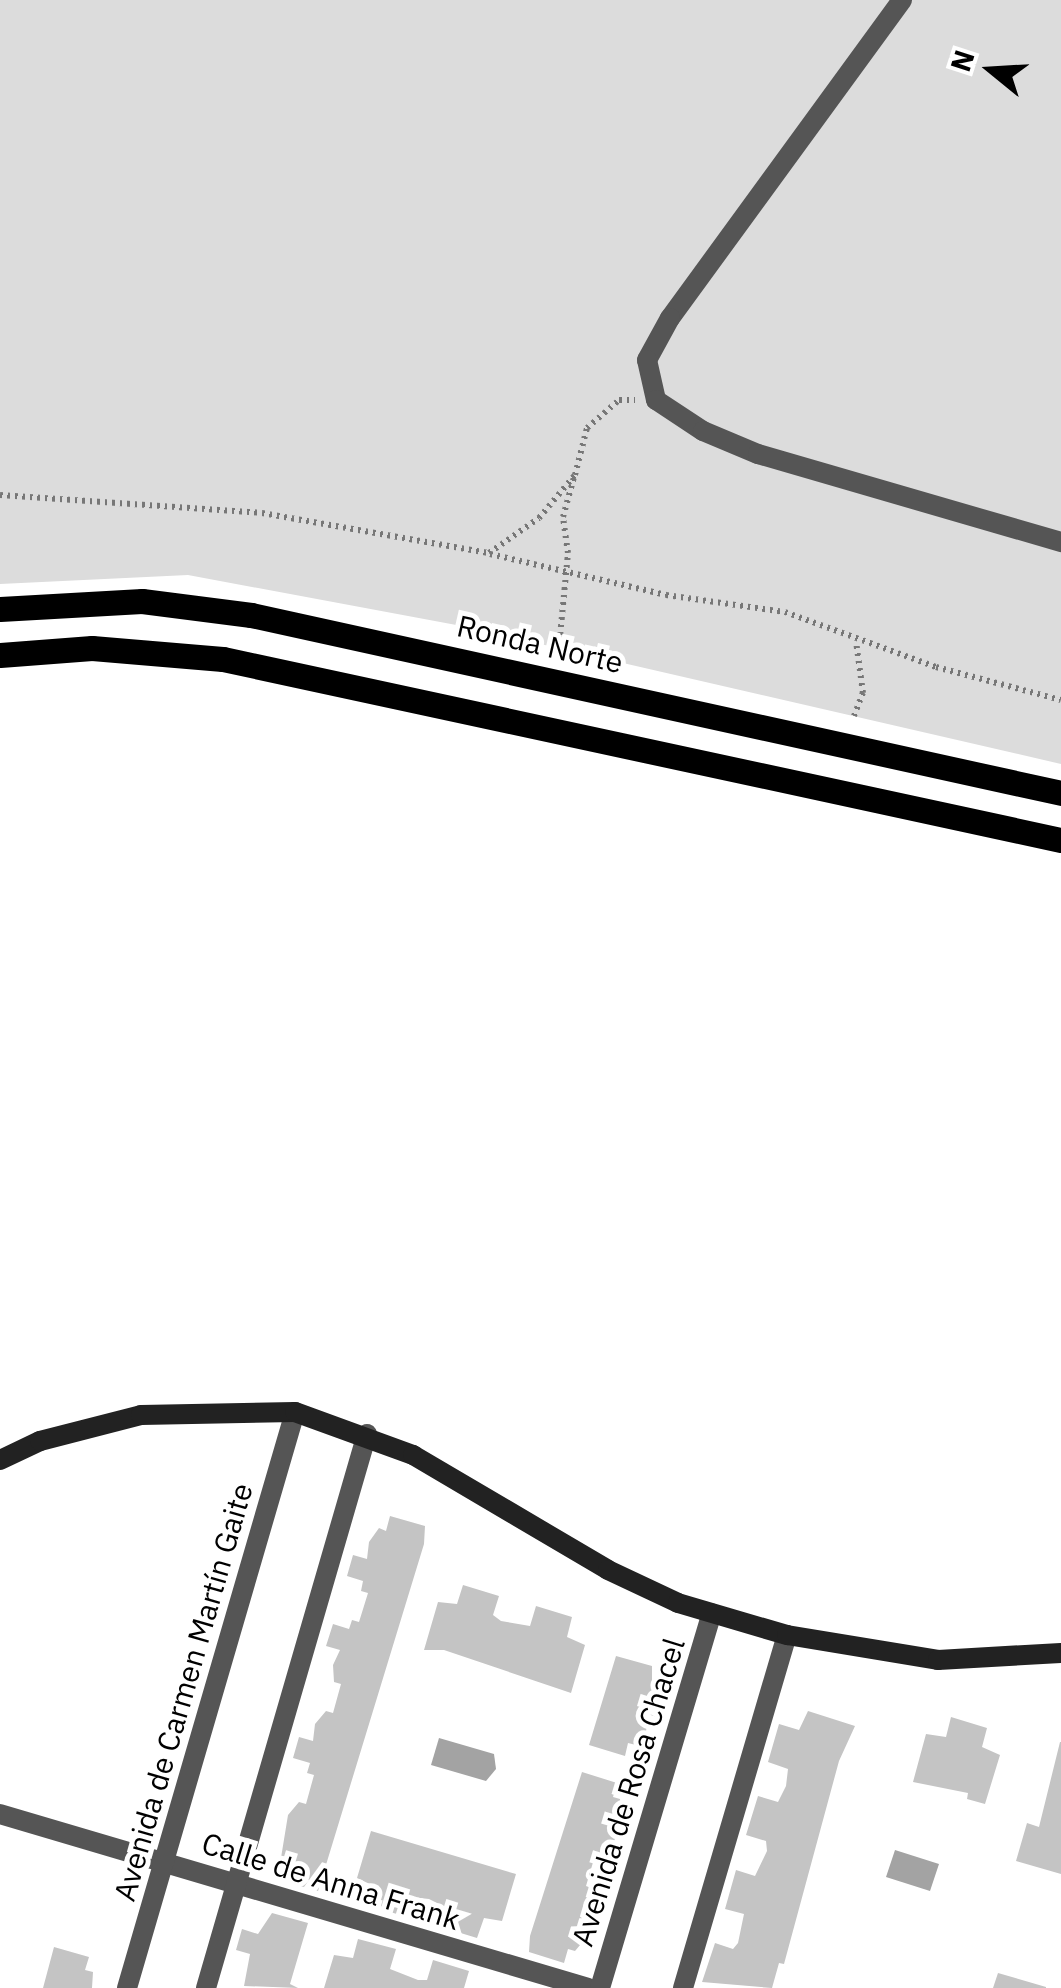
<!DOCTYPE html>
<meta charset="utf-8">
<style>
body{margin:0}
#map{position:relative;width:1061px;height:1988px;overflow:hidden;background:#fff;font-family:"IBM Plex Sans",sans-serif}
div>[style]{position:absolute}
.green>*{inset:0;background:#dcdcdc}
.water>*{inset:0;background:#a3a3a3}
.building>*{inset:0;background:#c4c4c4}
.path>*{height:6px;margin-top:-3px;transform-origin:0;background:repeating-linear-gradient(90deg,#777 0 2.5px,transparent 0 7.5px)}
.street>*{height:20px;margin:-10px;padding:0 10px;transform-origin:10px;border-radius:10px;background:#555}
.secondary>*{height:20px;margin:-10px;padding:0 10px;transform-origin:10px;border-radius:10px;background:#222}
.primary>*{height:25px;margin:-12.5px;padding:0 12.5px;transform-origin:12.5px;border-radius:12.5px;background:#000}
span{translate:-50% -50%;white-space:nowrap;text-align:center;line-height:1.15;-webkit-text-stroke:10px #fff;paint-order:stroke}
.street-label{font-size:30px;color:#000}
.north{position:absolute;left:941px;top:20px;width:100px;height:100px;-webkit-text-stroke:8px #fff;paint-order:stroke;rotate:288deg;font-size:28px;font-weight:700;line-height:40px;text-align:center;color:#000}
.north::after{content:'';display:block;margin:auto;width:35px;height:45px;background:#000;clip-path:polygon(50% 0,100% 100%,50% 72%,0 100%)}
</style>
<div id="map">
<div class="green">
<div style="clip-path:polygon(0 0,1061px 0,1061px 764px,467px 627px,188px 575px,0 584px)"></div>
</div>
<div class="water">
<div style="clip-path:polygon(439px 1738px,494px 1754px,496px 1769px,486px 1781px,431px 1765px)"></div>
<div style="clip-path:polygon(895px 1850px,939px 1864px,930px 1891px,886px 1877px)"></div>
</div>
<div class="building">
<div style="clip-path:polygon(390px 1516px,425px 1526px,424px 1544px,318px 1891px,283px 1881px,287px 1866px,280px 1864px,288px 1815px,299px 1802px,306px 1804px,314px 1775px,307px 1773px,310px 1763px,293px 1758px,299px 1737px,313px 1741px,315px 1724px,326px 1711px,333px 1713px,341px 1684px,334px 1682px,333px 1665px,340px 1650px,326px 1646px,333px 1624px,349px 1629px,352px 1620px,359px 1622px,368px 1593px,361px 1591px,363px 1581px,347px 1576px,353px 1555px,367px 1559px,369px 1542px,379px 1528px,386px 1531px)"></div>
<div style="clip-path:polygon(463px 1585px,499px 1596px,493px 1615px,501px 1621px,530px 1626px,536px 1606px,572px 1617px,567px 1637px,585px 1645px,571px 1693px,444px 1650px,424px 1650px,438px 1602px,457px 1604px)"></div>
<div style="clip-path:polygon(616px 1656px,652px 1666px,652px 1692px,668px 1698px,662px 1719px,648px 1714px,646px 1732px,636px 1745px,628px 1743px,625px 1756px,589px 1745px)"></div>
<div style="clip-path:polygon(808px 1711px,855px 1726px,839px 1761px,784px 1964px,779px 1963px,772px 1988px,702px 1982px,715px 1943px,733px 1949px,738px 1943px,744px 1914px,725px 1909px,736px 1870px,755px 1876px,767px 1851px,766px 1841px,746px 1835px,758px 1796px,778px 1802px,786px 1786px,788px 1769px,768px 1762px,779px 1724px,799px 1730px)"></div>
<div style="clip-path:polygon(951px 1717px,987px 1728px,982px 1747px,1000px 1755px,985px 1804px,967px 1799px,968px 1793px,913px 1782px,926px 1734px,946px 1737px)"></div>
<div style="clip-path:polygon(1060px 1742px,1061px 1742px,1061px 1874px,1016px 1861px,1027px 1823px,1039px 1827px)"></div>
<div style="clip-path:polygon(582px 1772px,617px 1783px,613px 1797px,620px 1799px,622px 1816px,612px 1848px,601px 1861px,594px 1859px,586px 1886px,594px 1889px,595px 1906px,586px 1938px,575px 1951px,568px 1949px,564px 1963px,529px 1952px,530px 1936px)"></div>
<div style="clip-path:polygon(371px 1831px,516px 1874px,502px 1921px,484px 1918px,477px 1938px,441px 1927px,447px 1908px,429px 1899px,410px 1897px,404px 1916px,369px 1906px,374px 1886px,357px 1878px)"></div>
<div style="clip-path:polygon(272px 1913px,308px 1923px,290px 1984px,298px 1988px,244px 1986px,250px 1954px,236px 1950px,242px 1929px,258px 1934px)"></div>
<div style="clip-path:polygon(358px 1939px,396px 1949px,390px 1969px,418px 1980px,427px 1980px,433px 1960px,469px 1971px,464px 1988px,324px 1988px,334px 1955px,353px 1958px)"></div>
<div style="clip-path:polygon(54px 1947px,89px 1957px,85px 1970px,93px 1972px,92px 1988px,43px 1988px)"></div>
<div style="clip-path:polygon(998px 1973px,1046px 1987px,1046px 1988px,993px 1988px)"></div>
</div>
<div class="path">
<div style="left:0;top:495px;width:263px;rotate:3.9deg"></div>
<div style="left:262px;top:513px;width:230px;rotate:10deg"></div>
<div style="left:489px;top:553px;width:61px;rotate:-35deg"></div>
<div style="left:539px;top:518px;width:56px;rotate:-50.1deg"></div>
<div style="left:575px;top:475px;width:49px;rotate:-75.7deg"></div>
<div style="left:587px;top:428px;width:43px;rotate:-41.2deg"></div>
<div style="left:619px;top:400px;width:16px"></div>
<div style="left:490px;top:554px;width:181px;rotate:13.1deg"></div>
<div style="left:666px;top:595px;width:120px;rotate:8.1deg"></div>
<div style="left:785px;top:612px;width:161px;rotate:20deg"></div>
<div style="left:936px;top:667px;width:129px;rotate:14.8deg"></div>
<div style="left:558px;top:657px;width:104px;rotate:-84.5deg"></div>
<div style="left:568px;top:553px;width:36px;rotate:-98deg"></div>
<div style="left:563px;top:517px;width:41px;rotate:-74.6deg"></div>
<div style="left:854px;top:716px;width:25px;rotate:-69deg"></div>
<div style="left:863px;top:693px;width:52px;rotate:-97.7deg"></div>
</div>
<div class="street">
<div style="left:902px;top:0;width:394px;rotate:126.1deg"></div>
<div style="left:670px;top:318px;width:48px;rotate:118.7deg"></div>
<div style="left:647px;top:360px;width:41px;rotate:77.3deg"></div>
<div style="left:656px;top:400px;width:56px;rotate:33.4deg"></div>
<div style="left:703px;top:431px;width:60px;rotate:22.7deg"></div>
<div style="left:758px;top:454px;width:316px;rotate:16.2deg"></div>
<div style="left:0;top:1814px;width:613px;rotate:16.48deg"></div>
<div style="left:127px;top:1988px;width:600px;rotate:-73.74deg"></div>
<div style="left:206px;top:1988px;width:577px;rotate:-73.8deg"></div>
<div style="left:600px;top:1988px;width:391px;rotate:-73.4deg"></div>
<div style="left:683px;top:1988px;width:368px;rotate:-73.6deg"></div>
</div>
<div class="secondary">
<div style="left:0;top:1460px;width:44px;rotate:-25.4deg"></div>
<div style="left:40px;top:1441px;width:104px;rotate:-14.4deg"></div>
<div style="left:141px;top:1415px;width:154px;rotate:-1.1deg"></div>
<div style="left:295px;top:1412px;width:126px;rotate:20deg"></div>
<div style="left:413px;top:1455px;width:226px;rotate:30.5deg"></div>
<div style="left:608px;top:1570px;width:77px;rotate:25.2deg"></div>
<div style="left:678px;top:1603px;width:114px;rotate:16.4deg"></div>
<div style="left:787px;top:1635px;width:153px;rotate:9.4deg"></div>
<div style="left:938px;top:1660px;width:123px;rotate:-3.3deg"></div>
</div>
<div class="primary">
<div style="left:0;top:609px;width:142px;rotate:-3.2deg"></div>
<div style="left:142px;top:601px;width:110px;rotate:7.3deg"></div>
<div style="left:251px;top:615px;width:829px;rotate:12.39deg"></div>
<div style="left:0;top:655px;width:92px;rotate:-4.4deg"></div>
<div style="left:92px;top:648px;width:131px;rotate:4.8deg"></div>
<div style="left:223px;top:659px;width:857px;rotate:12.19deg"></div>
</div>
<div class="street-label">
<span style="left:540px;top:644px;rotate:13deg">Ronda Norte</span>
<span style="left:183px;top:1692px;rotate:-74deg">Avenida de Carmen Martín Gaite</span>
<span style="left:628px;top:1792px;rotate:-73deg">Avenida de Rosa Chacel</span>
<span style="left:331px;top:1881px;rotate:17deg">Calle de Anna Frank</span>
</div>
<div class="north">N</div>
</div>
